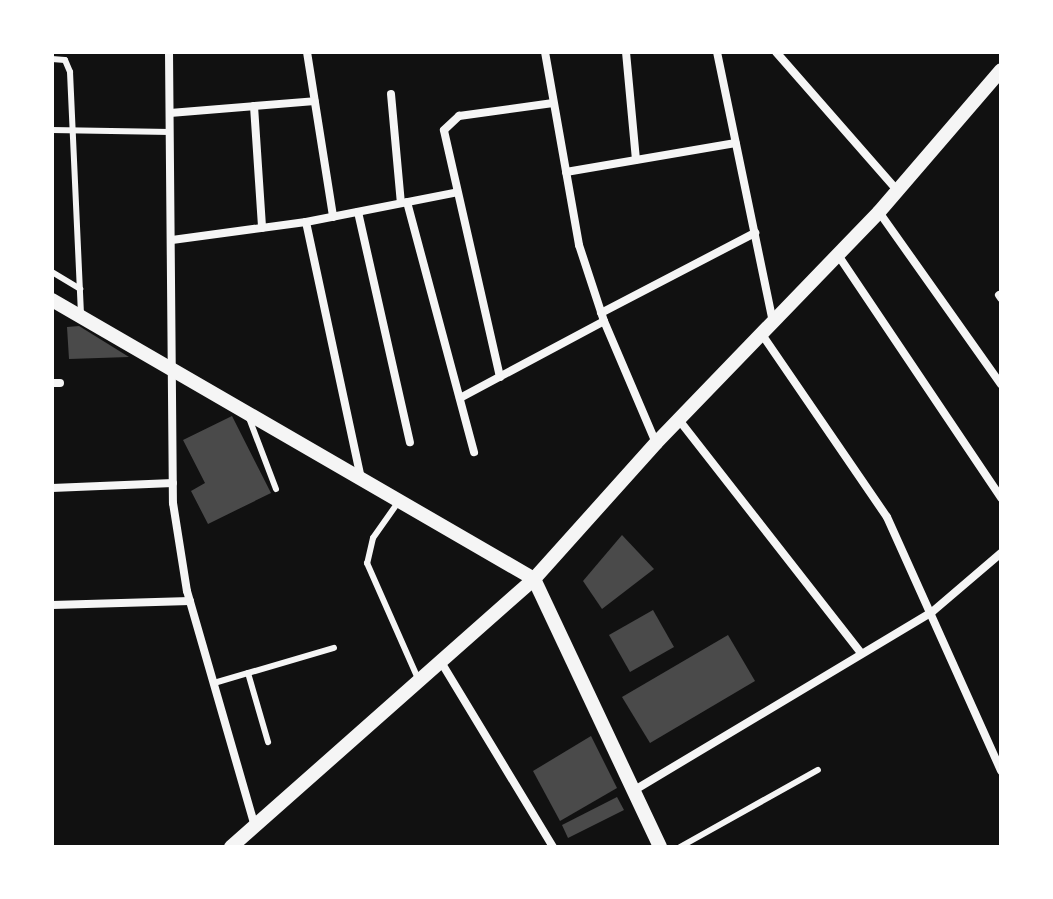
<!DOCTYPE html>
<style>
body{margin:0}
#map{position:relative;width:1053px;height:899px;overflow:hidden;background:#111;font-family:"Nunito Sans",sans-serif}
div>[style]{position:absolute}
.building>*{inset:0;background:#4a4a4a}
.service>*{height:6px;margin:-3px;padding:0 3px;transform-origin:3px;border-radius:3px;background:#f5f5f5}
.minor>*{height:8px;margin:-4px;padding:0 4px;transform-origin:4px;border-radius:4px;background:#f5f5f5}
.tertiary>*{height:14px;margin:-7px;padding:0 7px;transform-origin:7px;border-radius:7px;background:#f5f5f5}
span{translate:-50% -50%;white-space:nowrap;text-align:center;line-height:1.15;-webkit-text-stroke:6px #fff;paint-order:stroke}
.frame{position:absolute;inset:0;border:54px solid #fff;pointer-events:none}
</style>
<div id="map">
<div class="building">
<div style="clip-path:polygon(79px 326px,129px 357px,69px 359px,67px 327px)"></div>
<div style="clip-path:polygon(232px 416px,271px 493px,208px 524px,191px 491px,205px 483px,183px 440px)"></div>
<div style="clip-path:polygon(622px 535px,654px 569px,602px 609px,583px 581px)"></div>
<div style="clip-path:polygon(653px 610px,674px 647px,630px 672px,609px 635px)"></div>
<div style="clip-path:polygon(728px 635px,755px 681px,650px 743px,622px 697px)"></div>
<div style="clip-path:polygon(591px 736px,617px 788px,560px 821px,533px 771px)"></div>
<div style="clip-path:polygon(617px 797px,624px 810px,568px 838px,562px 825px)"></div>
</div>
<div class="service">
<div style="left:52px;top:59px;width:13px;rotate:4deg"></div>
<div style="left:65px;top:60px;width:13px;rotate:67deg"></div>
<div style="left:70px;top:72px;width:242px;rotate:87.4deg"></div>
<div style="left:52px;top:130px;width:118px;rotate:1deg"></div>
<div style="left:52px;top:272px;width:33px;rotate:31deg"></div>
<div style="left:249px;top:418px;width:76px;rotate:69.2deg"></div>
<div style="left:399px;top:501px;width:45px;rotate:125.1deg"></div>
<div style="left:373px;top:538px;width:26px;rotate:103deg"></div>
<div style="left:367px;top:563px;width:129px;rotate:66.2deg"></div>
<div style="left:248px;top:673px;width:72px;rotate:73.8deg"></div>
<div style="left:214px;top:683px;width:125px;rotate:-16.3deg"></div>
<div style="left:680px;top:847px;width:158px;rotate:-29.2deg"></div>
</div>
<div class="minor">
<div style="left:169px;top:52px;width:451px;rotate:89.5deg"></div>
<div style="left:173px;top:503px;width:89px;rotate:81deg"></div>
<div style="left:187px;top:591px;width:245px;rotate:73.9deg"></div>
<div style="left:307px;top:52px;width:167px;rotate:81deg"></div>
<div style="left:545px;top:52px;width:196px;rotate:80deg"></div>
<div style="left:579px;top:245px;width:80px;rotate:71.8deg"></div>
<div style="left:604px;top:321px;width:133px;rotate:66.9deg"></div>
<div style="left:626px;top:52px;width:108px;rotate:84.7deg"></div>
<div style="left:717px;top:52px;width:277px;rotate:78.3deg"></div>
<div style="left:776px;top:52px;width:184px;rotate:48.8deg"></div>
<div style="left:391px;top:94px;width:109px;rotate:84.8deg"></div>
<div style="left:254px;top:106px;width:122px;rotate:86.2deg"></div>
<div style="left:170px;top:113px;width:145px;rotate:-4.7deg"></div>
<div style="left:566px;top:172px;width:172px;rotate:-9.7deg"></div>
<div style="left:407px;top:202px;width:259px;rotate:75deg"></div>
<div style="left:358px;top:212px;width:236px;rotate:77.3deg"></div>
<div style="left:879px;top:212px;width:211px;rotate:54.7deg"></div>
<div style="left:306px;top:222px;width:263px;rotate:77.9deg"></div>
<div style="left:172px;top:240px;width:135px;rotate:-7.7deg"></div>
<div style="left:306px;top:222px;width:151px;rotate:-11.1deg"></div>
<div style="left:838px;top:255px;width:293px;rotate:56.1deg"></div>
<div style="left:999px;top:295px;width:4px;rotate:56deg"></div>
<div style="left:601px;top:313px;width:174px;rotate:-27.5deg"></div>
<div style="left:763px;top:336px;width:219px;rotate:55.6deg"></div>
<div style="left:887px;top:517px;width:278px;rotate:65.8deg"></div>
<div style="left:500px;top:377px;width:253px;rotate:-102.8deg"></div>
<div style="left:444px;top:130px;width:21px;rotate:-43deg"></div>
<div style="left:459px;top:116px;width:95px;rotate:-7.9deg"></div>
<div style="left:52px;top:383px;width:8px"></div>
<div style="left:460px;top:398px;width:163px;rotate:-28.1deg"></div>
<div style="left:679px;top:420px;width:296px;rotate:52deg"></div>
<div style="left:52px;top:488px;width:121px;rotate:-2.4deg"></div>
<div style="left:52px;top:605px;width:138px;rotate:-1.7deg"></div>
<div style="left:441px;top:662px;width:216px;rotate:58.8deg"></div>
<div style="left:633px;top:791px;width:348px;rotate:-30.9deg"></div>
<div style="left:932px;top:612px;width:91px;rotate:-40.5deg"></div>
</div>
<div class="tertiary">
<div style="left:52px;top:300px;width:557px;rotate:30.06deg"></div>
<div style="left:534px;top:579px;width:296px;rotate:64.8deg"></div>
<div style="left:231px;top:847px;width:405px;rotate:-41.5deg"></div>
<div style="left:534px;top:579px;width:183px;rotate:-48.1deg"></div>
<div style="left:656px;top:443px;width:321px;rotate:-46deg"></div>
<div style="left:879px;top:212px;width:187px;rotate:-49.3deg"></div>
</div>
<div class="frame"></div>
</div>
